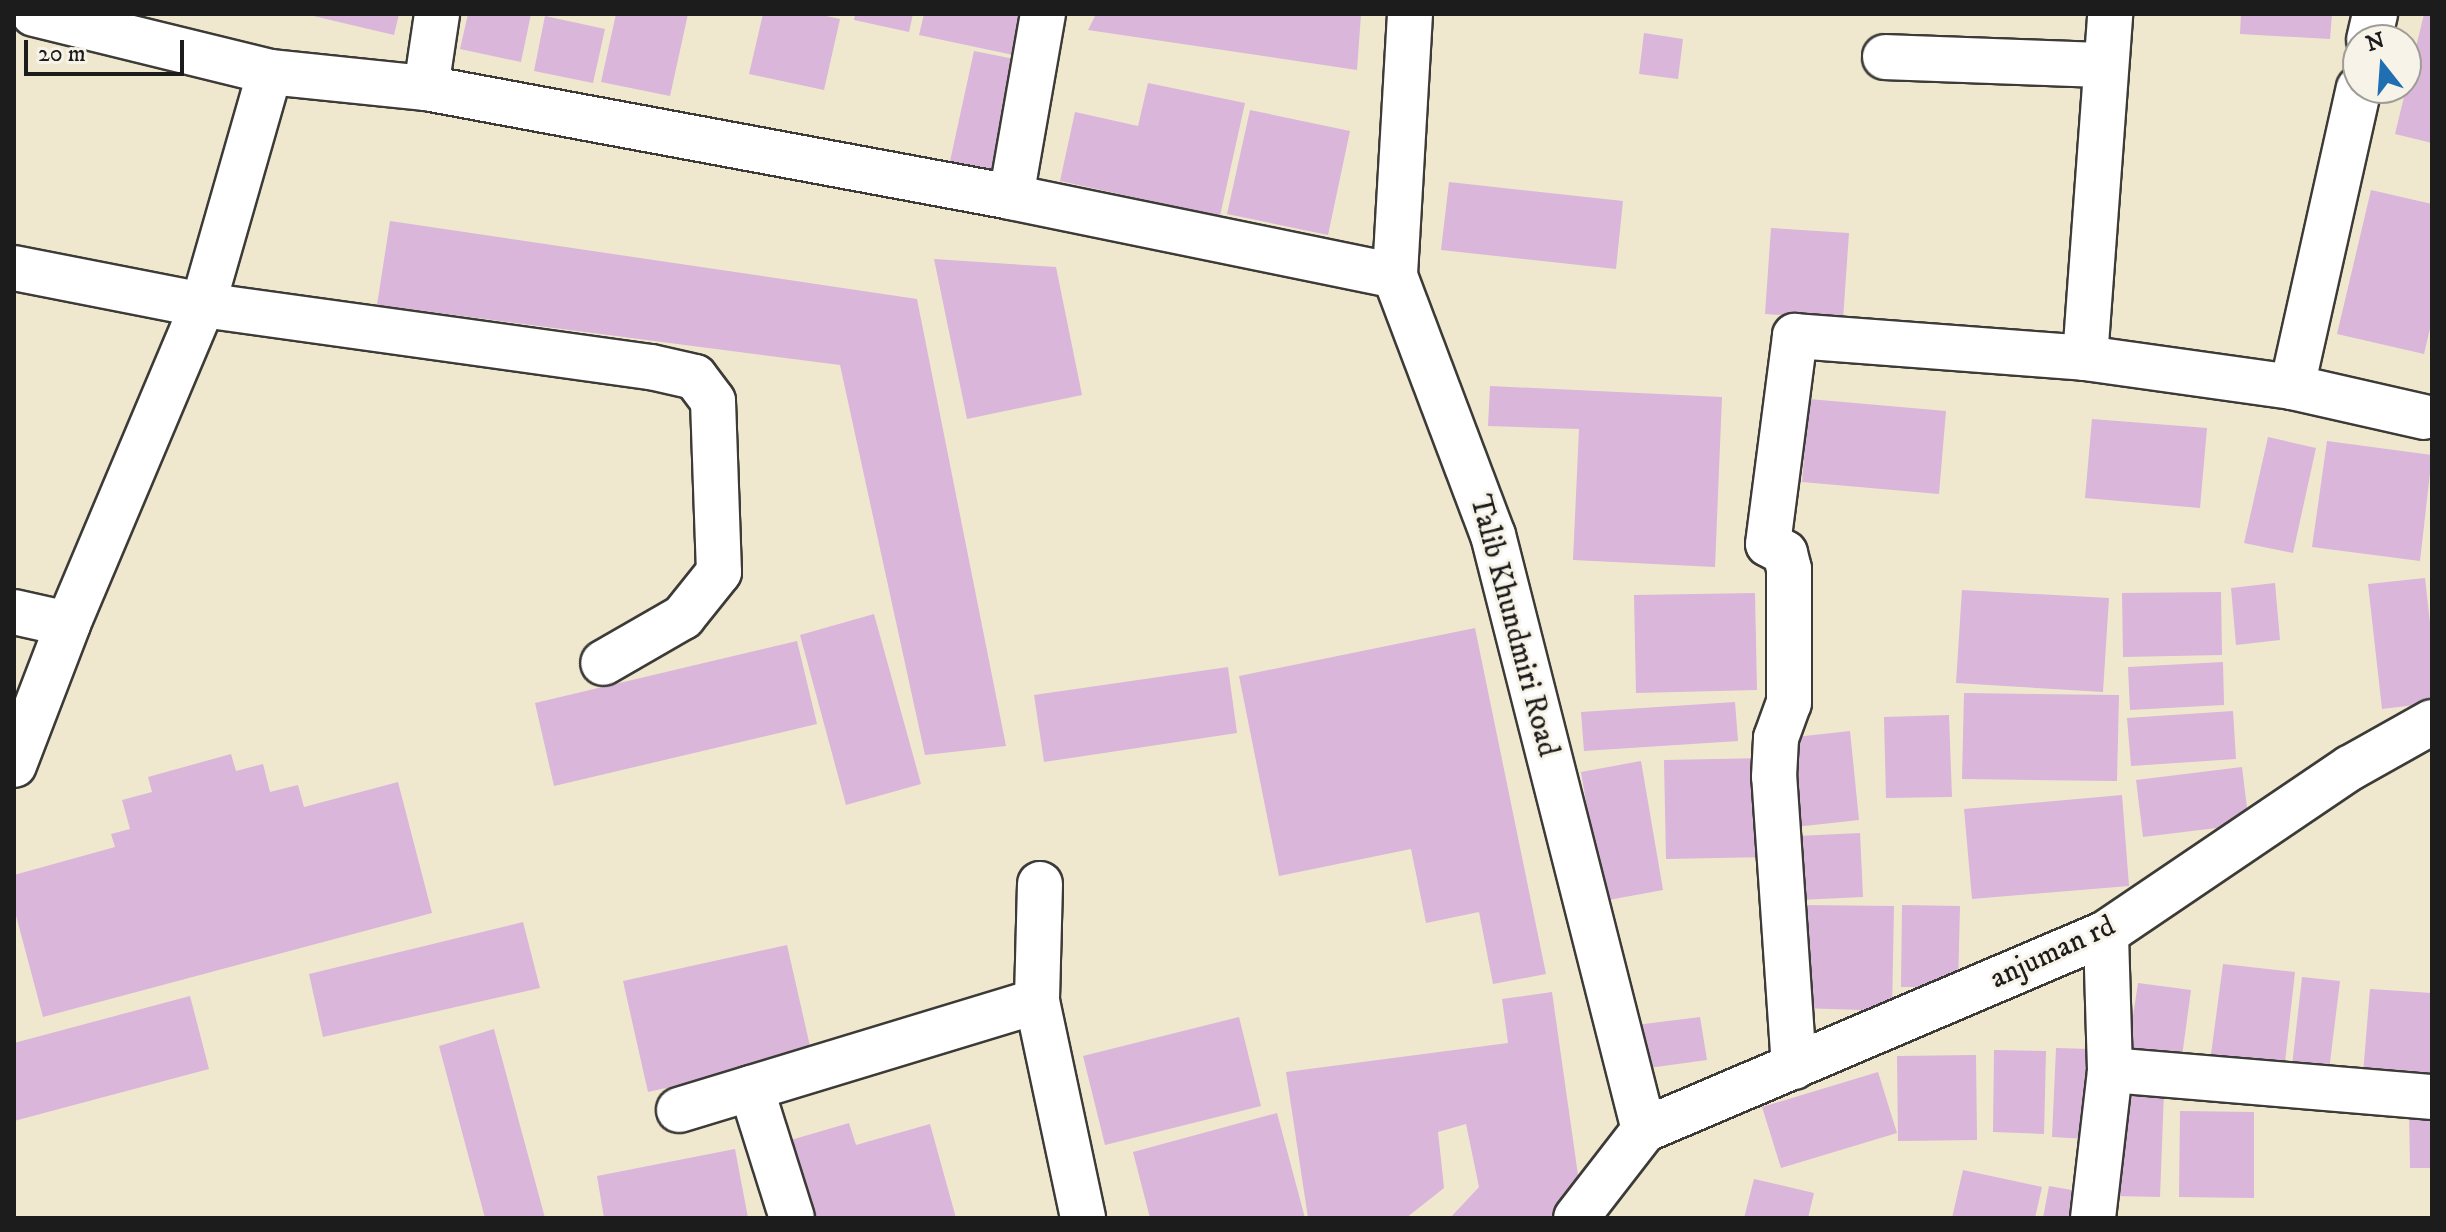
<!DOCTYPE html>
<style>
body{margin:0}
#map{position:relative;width:2446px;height:1232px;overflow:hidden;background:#efe8cf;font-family:"IM FELL DW Pica",serif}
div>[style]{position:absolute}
.building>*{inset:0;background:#d9b6da}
.roads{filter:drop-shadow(2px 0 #3c3b37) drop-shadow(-2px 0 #3c3b37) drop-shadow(0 2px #3c3b37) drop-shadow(0 -2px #3c3b37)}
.minor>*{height:44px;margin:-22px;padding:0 22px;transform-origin:22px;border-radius:22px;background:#fff}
span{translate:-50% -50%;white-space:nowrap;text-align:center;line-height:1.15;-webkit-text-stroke:6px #f7f3e8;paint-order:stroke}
.street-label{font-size:30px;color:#1c1c1c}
.frame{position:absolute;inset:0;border:16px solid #1c1c1c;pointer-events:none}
.north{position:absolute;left:2342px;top:24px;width:80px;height:80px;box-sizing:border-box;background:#f7f3e8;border:2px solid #9f9d96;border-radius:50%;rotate:343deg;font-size:22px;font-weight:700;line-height:32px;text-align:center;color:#1c1c1c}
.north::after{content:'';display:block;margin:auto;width:28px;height:36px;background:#1f6fb2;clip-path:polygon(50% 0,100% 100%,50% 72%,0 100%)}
.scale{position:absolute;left:24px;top:40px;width:160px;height:36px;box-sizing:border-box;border:4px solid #1c1c1c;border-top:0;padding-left:10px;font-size:24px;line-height:28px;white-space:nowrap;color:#1c1c1c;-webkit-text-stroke:6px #f7f3e8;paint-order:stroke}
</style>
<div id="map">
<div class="building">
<div style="clip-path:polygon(305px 14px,399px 14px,394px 35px)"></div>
<div style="clip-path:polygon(468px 14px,531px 14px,521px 62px,460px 49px)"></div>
<div style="clip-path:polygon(616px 14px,688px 14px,670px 96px,601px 82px)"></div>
<div style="clip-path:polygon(763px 14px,817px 14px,840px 19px,824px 90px,749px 74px)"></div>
<div style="clip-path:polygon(855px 14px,913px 14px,909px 32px,854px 20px)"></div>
<div style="clip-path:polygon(924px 14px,1033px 14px,1023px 57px,919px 35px)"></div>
<div style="clip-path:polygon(1096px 14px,1361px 14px,1357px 70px,1088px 30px)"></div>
<div style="clip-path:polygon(2241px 14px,2332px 14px,2330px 39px,2240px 34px)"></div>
<div style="clip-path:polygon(2424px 14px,2432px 14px,2432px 143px,2395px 134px)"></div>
<div style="clip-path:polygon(545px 16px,605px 29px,593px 83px,534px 71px)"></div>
<div style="clip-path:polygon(1644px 33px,1683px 39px,1678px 79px,1639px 74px)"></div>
<div style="clip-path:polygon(974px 51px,1030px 62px,1004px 178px,949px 166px)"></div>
<div style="clip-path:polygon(1148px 83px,1245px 103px,1220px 216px,1060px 181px,1075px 112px,1138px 126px)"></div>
<div style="clip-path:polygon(1250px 110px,1350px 131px,1328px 235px,1227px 214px)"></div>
<div style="clip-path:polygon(1449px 182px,1623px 201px,1616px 269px,1441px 250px)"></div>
<div style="clip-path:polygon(2371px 190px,2432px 204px,2432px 320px,2424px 354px,2337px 334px)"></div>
<div style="clip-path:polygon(390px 221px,917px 299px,1006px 746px,925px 755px,840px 365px,377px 305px)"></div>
<div style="clip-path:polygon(1771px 228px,1849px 233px,1843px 319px,1765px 314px)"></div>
<div style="clip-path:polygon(934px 259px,1056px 267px,1082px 395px,967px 419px)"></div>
<div style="clip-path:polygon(1490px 386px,1722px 397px,1715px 567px,1573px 560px,1579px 429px,1488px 426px)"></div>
<div style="clip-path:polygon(1809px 399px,1946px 411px,1939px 494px,1802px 482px)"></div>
<div style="clip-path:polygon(2092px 419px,2207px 428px,2200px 508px,2085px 498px)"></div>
<div style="clip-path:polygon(2268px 437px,2316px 448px,2293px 553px,2244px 543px)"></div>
<div style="clip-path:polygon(2327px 441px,2432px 455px,2420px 561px,2312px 547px)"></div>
<div style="clip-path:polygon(2425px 578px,2432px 641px,2432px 703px,2382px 709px,2368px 584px)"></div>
<div style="clip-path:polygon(2275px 583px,2280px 640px,2236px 645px,2231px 588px)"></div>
<div style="clip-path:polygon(1962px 590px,2109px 598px,2103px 692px,1956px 683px)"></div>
<div style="clip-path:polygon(2221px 592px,2222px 655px,2123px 657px,2122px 593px)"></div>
<div style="clip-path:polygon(1755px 593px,1757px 690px,1636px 693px,1634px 595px)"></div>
<div style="clip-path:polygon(874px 614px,921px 784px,846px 805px,800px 635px)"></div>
<div style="clip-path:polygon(1475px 628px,1546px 974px,1493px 984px,1479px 912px,1426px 923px,1411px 849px,1279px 876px,1239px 676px)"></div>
<div style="clip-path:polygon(797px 641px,817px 724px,554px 786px,535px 703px)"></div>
<div style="clip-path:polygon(2223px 662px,2224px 705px,2130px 710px,2128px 667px)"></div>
<div style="clip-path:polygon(1228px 667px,1237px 733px,1044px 762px,1034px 695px)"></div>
<div style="clip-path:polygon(1964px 693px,2119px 695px,2117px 781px,1962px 779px)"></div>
<div style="clip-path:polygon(1735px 702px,1738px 741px,1584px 751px,1581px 712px)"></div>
<div style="clip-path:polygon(2233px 711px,2236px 759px,2131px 766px,2127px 718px)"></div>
<div style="clip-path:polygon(1949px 715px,1952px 797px,1886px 798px,1884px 717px)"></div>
<div style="clip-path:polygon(1850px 731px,1859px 820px,1795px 827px,1786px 738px)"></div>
<div style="clip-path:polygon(231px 754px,236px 771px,263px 764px,270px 792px,298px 785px,304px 807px,398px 782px,432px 913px,43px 1017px,14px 908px,14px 875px,115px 847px,111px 834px,130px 829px,122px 800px,152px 792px,148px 777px)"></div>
<div style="clip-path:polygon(1767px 758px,1768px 857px,1666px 859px,1664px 760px)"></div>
<div style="clip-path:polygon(1641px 761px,1663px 890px,1603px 901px,1581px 772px)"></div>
<div style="clip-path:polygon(2242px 767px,2249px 824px,2143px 837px,2136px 780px)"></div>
<div style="clip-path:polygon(2122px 795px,2129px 886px,1972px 899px,1964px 809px)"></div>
<div style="clip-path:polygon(1860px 833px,1863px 897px,1799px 900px,1797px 836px)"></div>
<div style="clip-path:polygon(1802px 905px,1894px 906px,1892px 1011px,1800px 1008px)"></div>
<div style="clip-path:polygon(1902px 905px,1960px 906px,1958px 987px,1901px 987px)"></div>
<div style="clip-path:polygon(523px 922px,540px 988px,323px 1037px,309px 974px)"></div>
<div style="clip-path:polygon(787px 945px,812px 1055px,648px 1092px,623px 981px)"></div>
<div style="clip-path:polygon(2223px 964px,2295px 972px,2284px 1071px,2210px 1062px)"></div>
<div style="clip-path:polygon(2302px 977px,2340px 981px,2328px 1079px,2291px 1075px)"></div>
<div style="clip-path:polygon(2138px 983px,2191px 990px,2181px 1064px,2127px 1056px)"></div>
<div style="clip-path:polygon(2370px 989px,2432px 993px,2432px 1091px,2362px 1086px)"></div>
<div style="clip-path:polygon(1552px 992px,1580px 1189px,1565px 1218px,1450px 1218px,1479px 1187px,1466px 1124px,1438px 1132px,1444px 1188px,1406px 1218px,1308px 1218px,1286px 1072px,1508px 1043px,1502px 999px)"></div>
<div style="clip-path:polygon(190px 996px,209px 1069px,14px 1121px,14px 1043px)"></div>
<div style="clip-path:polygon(1239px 1017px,1261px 1106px,1105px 1145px,1083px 1056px)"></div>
<div style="clip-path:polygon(1700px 1017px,1707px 1060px,1634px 1070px,1628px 1026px)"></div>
<div style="clip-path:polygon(494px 1029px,545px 1218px,485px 1218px,439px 1046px)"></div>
<div style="clip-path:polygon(2056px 1048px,2091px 1049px,2087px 1139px,2052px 1137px)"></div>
<div style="clip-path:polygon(1994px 1050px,2046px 1051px,2044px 1134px,1993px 1132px)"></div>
<div style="clip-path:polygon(1976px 1055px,1977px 1140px,1898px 1141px,1897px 1056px)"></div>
<div style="clip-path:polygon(1878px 1072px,1897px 1133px,1781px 1168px,1762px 1107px)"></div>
<div style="clip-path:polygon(2117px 1091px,2164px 1092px,2160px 1197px,2114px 1196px)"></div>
<div style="clip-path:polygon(2409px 1109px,2432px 1109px,2432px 1168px,2410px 1168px)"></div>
<div style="clip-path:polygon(2180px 1111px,2254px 1112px,2254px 1198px,2179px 1197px)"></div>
<div style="clip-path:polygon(1277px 1113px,1305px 1218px,1150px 1218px,1133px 1152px)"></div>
<div style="clip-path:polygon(849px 1123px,856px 1145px,930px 1124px,956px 1218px,806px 1218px,784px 1142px)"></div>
<div style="clip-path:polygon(735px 1149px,748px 1218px,604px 1218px,597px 1176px)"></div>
<div style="clip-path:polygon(1963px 1170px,2042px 1187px,2035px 1218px,1952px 1218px)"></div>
<div style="clip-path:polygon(1754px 1179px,1814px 1193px,1808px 1218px,1744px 1218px)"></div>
<div style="clip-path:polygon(2049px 1186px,2089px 1193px,2084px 1218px,2043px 1218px)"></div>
</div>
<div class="roads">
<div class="minor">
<div style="left:34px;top:14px;width:243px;rotate:13.8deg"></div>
<div style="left:270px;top:72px;width:157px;rotate:5.9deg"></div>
<div style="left:426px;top:88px;width:595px;rotate:10.55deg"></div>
<div style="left:1011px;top:197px;width:392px;rotate:11.6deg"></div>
<div style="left:1410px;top:14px;width:262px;rotate:93.3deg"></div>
<div style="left:1395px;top:276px;width:277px;rotate:69.3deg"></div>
<div style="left:1493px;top:535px;width:614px;rotate:75.76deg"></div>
<div style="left:1644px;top:1130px;width:111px;rotate:127.7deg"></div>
<div style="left:2369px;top:40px;width:27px;rotate:-77deg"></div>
<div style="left:1885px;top:57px;width:221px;rotate:2.1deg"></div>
<div style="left:426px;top:88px;width:75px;rotate:-81.5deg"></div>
<div style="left:1011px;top:197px;width:186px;rotate:-80.1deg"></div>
<div style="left:14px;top:268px;width:193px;rotate:11.1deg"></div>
<div style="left:203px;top:305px;width:452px;rotate:7.9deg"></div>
<div style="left:651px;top:367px;width:45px;rotate:12.8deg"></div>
<div style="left:695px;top:377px;width:30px;rotate:53deg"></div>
<div style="left:713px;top:401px;width:171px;rotate:88deg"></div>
<div style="left:719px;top:572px;width:58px;rotate:128.7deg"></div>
<div style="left:683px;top:617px;width:92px;rotate:150.1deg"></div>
<div style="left:2085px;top:358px;width:345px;rotate:-85.8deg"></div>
<div style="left:2292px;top:387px;width:306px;rotate:-77.4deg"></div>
<div style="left:14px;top:612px;width:55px;rotate:12.5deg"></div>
<div style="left:14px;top:765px;width:151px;rotate:-69deg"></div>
<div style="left:68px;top:624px;width:346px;rotate:-67.1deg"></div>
<div style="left:203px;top:305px;width:242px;rotate:-74deg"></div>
<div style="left:1040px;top:884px;width:117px;rotate:91.5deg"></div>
<div style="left:1037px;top:1001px;width:222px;rotate:78deg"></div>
<div style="left:1794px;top:1067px;width:291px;rotate:-93.9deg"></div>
<div style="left:1774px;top:777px;width:39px;rotate:-87deg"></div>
<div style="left:1776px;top:738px;width:37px;rotate:-70deg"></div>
<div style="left:1789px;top:703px;width:134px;rotate:-90deg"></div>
<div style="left:1789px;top:569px;width:16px;rotate:-104deg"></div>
<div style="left:1785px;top:553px;width:19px;rotate:-152deg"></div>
<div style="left:1768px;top:544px;width:210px;rotate:-82.6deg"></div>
<div style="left:1795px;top:336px;width:291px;rotate:4.3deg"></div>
<div style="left:2085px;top:358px;width:209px;rotate:8deg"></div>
<div style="left:2292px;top:387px;width:135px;rotate:12.8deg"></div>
<div style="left:2110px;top:1070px;width:323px;rotate:4.8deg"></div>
<div style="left:751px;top:1088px;width:136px;rotate:72.5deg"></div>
<div style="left:679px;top:1110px;width:374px;rotate:-16.9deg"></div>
<div style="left:1644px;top:1130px;width:502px;rotate:-23.09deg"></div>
<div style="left:2106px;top:933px;width:295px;rotate:-34.1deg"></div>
<div style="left:2350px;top:768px;width:94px;rotate:-29.3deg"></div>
<div style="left:2093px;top:1218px;width:149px;rotate:-83.4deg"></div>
<div style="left:2110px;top:1070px;width:137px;rotate:-91.7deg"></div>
</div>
</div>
<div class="street-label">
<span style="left:1513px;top:626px;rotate:75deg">Talib Khundmiri Road</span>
<span style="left:2053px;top:953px;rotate:-25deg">anjuman rd</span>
</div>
<div class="frame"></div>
<div class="north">N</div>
<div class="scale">20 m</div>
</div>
